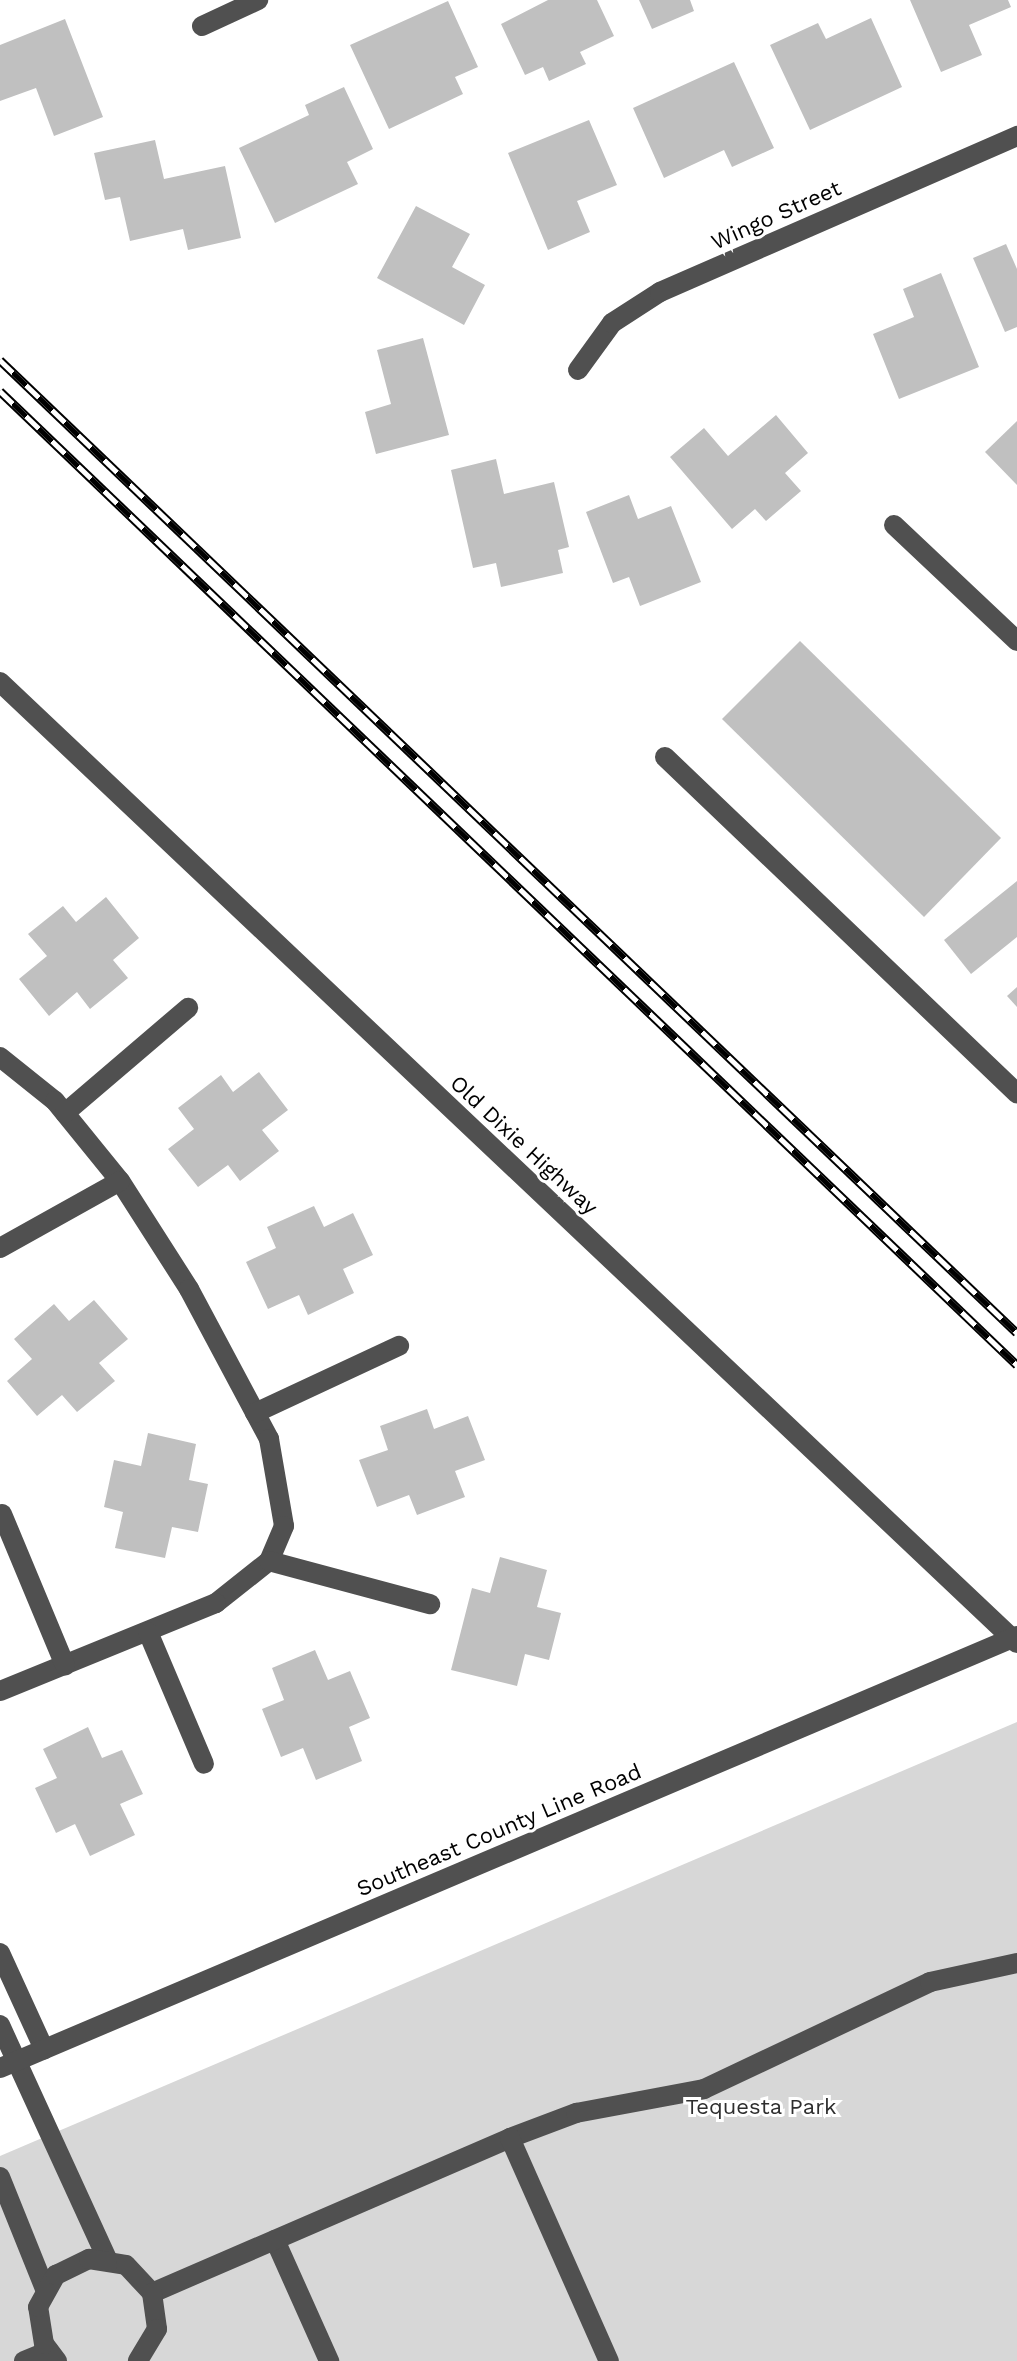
<!DOCTYPE html>
<style>
body{margin:0}
#map{position:relative;width:1017px;height:2361px;overflow:hidden;background:#fff;font-family:"Work Sans",sans-serif}
div>[style]{position:absolute}
.green>*{inset:0;background:#d7d7d7}
.building>*{inset:0;background:#c0c0c0}
.minor>*{height:20px;margin:-10px;padding:0 10px;transform-origin:10px;border-radius:10px;background:#505050}
.rail>*{height:9px;margin-top:-4.5px;transform-origin:0;background:repeating-linear-gradient(90deg,#fff 0 18px,#000 0 36px);box-sizing:border-box;border-block:2px solid #000}
span{translate:-50% -50%;white-space:nowrap;text-align:center;line-height:1.15;-webkit-text-stroke:6px #fff;paint-order:stroke}
.street-label{font-size:22px;color:#000}
.park-label{font-size:22px;color:#2e2e2e}
</style>
<div id="map">
<div class="green">
<div style="clip-path:polygon(1017px 1722px,1017px 2361px,0 2361px,0 2156px)"></div>
</div>
<div class="building">
<div style="clip-path:polygon(548px 0,597px 0,614px 36px,580px 52px,586px 64px,549px 81px,543px 67px,525px 75px,501px 24px)"></div>
<div style="clip-path:polygon(639px 0,690px 0,694px 11px,652px 29px)"></div>
<div style="clip-path:polygon(910px 0,1008px 0,1011px 7px,969px 25px,982px 55px,941px 72px)"></div>
<div style="clip-path:polygon(448px 1px,478px 67px,455px 77px,463px 94px,389px 129px,350px 45px)"></div>
<div style="clip-path:polygon(871px 18px,902px 87px,810px 130px,770px 45px,818px 23px,826px 39px)"></div>
<div style="clip-path:polygon(65px 19px,103px 117px,54px 136px,36px 88px,0 101px,0 45px)"></div>
<div style="clip-path:polygon(734px 62px,774px 148px,732px 167px,724px 150px,664px 178px,633px 108px)"></div>
<div style="clip-path:polygon(344px 87px,373px 149px,347px 162px,358px 184px,275px 223px,239px 148px,309px 115px,305px 105px)"></div>
<div style="clip-path:polygon(589px 120px,617px 185px,577px 201px,590px 232px,548px 250px,508px 153px)"></div>
<div style="clip-path:polygon(155px 140px,164px 179px,225px 166px,241px 238px,188px 250px,183px 229px,130px 241px,120px 197px,105px 200px,94px 153px)"></div>
<div style="clip-path:polygon(416px 206px,470px 234px,452px 267px,485px 285px,464px 325px,377px 278px)"></div>
<div style="clip-path:polygon(1006px 244px,1017px 269px,1017px 327px,1005px 332px,973px 258px)"></div>
<div style="clip-path:polygon(941px 273px,979px 367px,899px 399px,873px 334px,914px 317px,903px 289px)"></div>
<div style="clip-path:polygon(423px 338px,449px 435px,376px 454px,365px 412px,391px 404px,377px 350px)"></div>
<div style="clip-path:polygon(776px 415px,808px 453px,785px 473px,801px 491px,766px 521px,755px 509px,732px 529px,670px 457px,704px 428px,728px 456px)"></div>
<div style="clip-path:polygon(1017px 421px,1017px 485px,985px 452px)"></div>
<div style="clip-path:polygon(496px 459px,504px 494px,554px 482px,569px 547px,558px 550px,563px 573px,501px 587px,496px 563px,473px 568px,451px 470px)"></div>
<div style="clip-path:polygon(629px 495px,638px 519px,671px 506px,701px 582px,640px 606px,629px 577px,613px 583px,586px 512px)"></div>
<div style="clip-path:polygon(800px 641px,1001px 838px,924px 917px,722px 719px)"></div>
<div style="clip-path:polygon(1017px 881px,1017px 937px,971px 974px,944px 940px)"></div>
<div style="clip-path:polygon(106px 897px,139px 938px,113px 960px,128px 978px,90px 1009px,77px 992px,49px 1016px,19px 979px,47px 956px,28px 934px,63px 906px,76px 922px)"></div>
<div style="clip-path:polygon(1017px 987px,1017px 1007px,1007px 996px)"></div>
<div style="clip-path:polygon(259px 1072px,288px 1110px,262px 1130px,279px 1151px,240px 1181px,228px 1165px,198px 1187px,168px 1149px,194px 1129px,178px 1108px,221px 1075px,233px 1092px)"></div>
<div style="clip-path:polygon(314px 1206px,324px 1227px,353px 1213px,373px 1255px,343px 1269px,354px 1293px,308px 1315px,299px 1295px,268px 1309px,246px 1262px,276px 1248px,267px 1227px)"></div>
<div style="clip-path:polygon(94px 1300px,128px 1339px,99px 1363px,115px 1381px,77px 1412px,62px 1395px,37px 1416px,7px 1381px,32px 1359px,14px 1339px,54px 1304px,69px 1321px)"></div>
<div style="clip-path:polygon(427px 1409px,434px 1429px,468px 1416px,485px 1460px,455px 1471px,465px 1497px,417px 1515px,409px 1495px,377px 1507px,359px 1460px,388px 1450px,380px 1426px)"></div>
<div style="clip-path:polygon(148px 1433px,196px 1444px,189px 1480px,208px 1484px,198px 1532px,172px 1527px,165px 1558px,115px 1548px,123px 1512px,104px 1507px,114px 1460px,141px 1466px)"></div>
<div style="clip-path:polygon(500px 1557px,547px 1570px,537px 1607px,561px 1613px,549px 1660px,525px 1654px,517px 1686px,451px 1670px,472px 1588px,490px 1593px)"></div>
<div style="clip-path:polygon(315px 1650px,328px 1680px,350px 1671px,370px 1718px,349px 1727px,362px 1761px,316px 1780px,303px 1748px,281px 1757px,262px 1709px,284px 1700px,272px 1668px)"></div>
<div style="clip-path:polygon(88px 1727px,102px 1758px,122px 1750px,143px 1794px,120px 1804px,135px 1835px,90px 1856px,75px 1824px,56px 1833px,35px 1788px,57px 1778px,43px 1749px)"></div>
</div>
<div class="minor">
<div style="left:202px;top:26px;width:62px;rotate:-24.9deg"></div>
<div style="left:578px;top:370px;width:58px;rotate:-54.1deg"></div>
<div style="left:612px;top:323px;width:57px;rotate:-32.9deg"></div>
<div style="left:660px;top:292px;width:390px;rotate:-23.6deg"></div>
<div style="left:894px;top:525px;width:169px;rotate:43.3deg"></div>
<div style="left:0;top:682px;width:1399px;rotate:43.38deg"></div>
<div style="left:665px;top:757px;width:487px;rotate:43.7deg"></div>
<div style="left:0;top:1057px;width:70px;rotate:38.7deg"></div>
<div style="left:55px;top:1101px;width:103px;rotate:50.9deg"></div>
<div style="left:120px;top:1181px;width:128px;rotate:57.4deg"></div>
<div style="left:189px;top:1289px;width:170px;rotate:61.9deg"></div>
<div style="left:269px;top:1439px;width:88px;rotate:80.2deg"></div>
<div style="left:284px;top:1526px;width:38px;rotate:113deg"></div>
<div style="left:269px;top:1561px;width:68px;rotate:141.6deg"></div>
<div style="left:216px;top:1603px;width:233px;rotate:157.8deg"></div>
<div style="left:65px;top:1113px;width:162px;rotate:-40.5deg"></div>
<div style="left:0;top:1248px;width:137px;rotate:-29.2deg"></div>
<div style="left:255px;top:1413px;width:159px;rotate:-25deg"></div>
<div style="left:2px;top:1514px;width:164px;rotate:67.4deg"></div>
<div style="left:269px;top:1561px;width:167px;rotate:15deg"></div>
<div style="left:148px;top:1632px;width:143px;rotate:67deg"></div>
<div style="left:0;top:1953px;width:106px;rotate:65.4deg"></div>
<div style="left:0;top:2025px;width:257px;rotate:65.4deg"></div>
<div style="left:0;top:2068px;width:1105px;rotate:-23.01deg"></div>
<div style="left:510px;top:2138px;width:71px;rotate:-20.7deg"></div>
<div style="left:576px;top:2113px;width:130px;rotate:-10.6deg"></div>
<div style="left:704px;top:2089px;width:250px;rotate:-25.3deg"></div>
<div style="left:930px;top:1982px;width:89px;rotate:-12.3deg"></div>
<div style="left:0;top:2177px;width:121px;rotate:68.1deg"></div>
<div style="left:275px;top:2240px;width:133px;rotate:65.9deg"></div>
<div style="left:152px;top:2293px;width:390px;rotate:-23.4deg"></div>
<div style="left:510px;top:2138px;width:244px;rotate:66.1deg"></div>
<div style="left:24px;top:2361px;width:27px;rotate:-22deg"></div>
<div style="left:57px;top:2361px;width:21px;rotate:-127deg"></div>
<div style="left:44px;top:2344px;width:37px;rotate:-99deg"></div>
<div style="left:38px;top:2307px;width:37px;rotate:-61deg"></div>
<div style="left:56px;top:2275px;width:37px;rotate:-26deg"></div>
<div style="left:89px;top:2259px;width:37px;rotate:9deg"></div>
<div style="left:126px;top:2265px;width:38px;rotate:47deg"></div>
<div style="left:152px;top:2293px;width:36px;rotate:82deg"></div>
<div style="left:157px;top:2329px;width:37px;rotate:121deg"></div>
</div>
<div class="rail">
<div style="left:0;top:360px;width:1407px;rotate:43.73deg"></div>
<div style="left:0;top:391px;width:1408px;rotate:43.76deg"></div>
</div>
<div class="street-label">
<span style="left:776px;top:215px;rotate:-24deg">Wingo Street</span>
<span style="left:524px;top:1145px;rotate:43deg">Old Dixie Highway</span>
<span style="left:499px;top:1830px;rotate:-23deg">Southeast County Line Road</span>
</div>
<div class="park-label">
<span style="left:761px;top:2107px">Tequesta Park</span>
</div>
</div>
